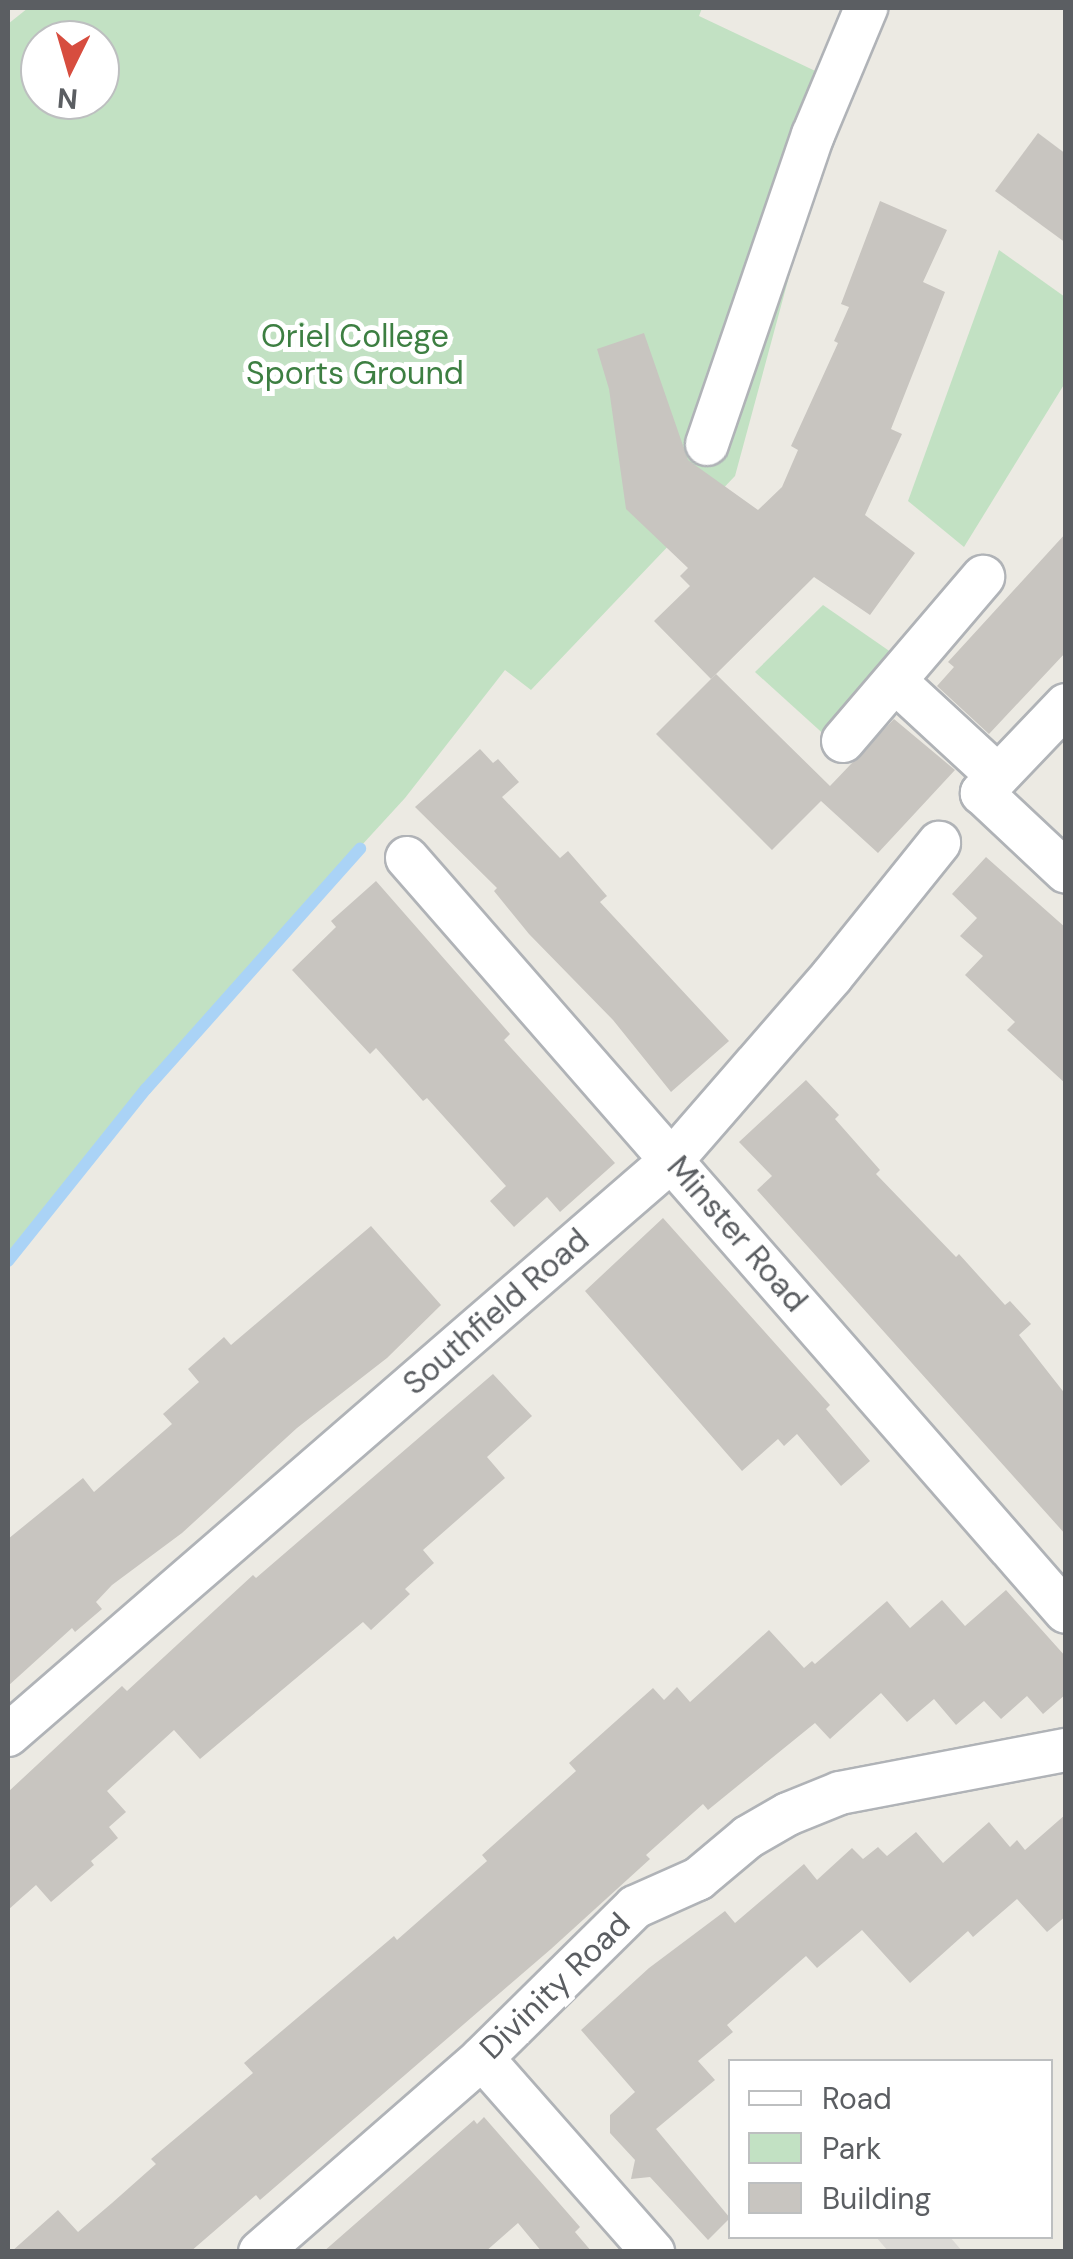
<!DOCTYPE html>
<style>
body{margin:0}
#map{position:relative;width:1073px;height:2259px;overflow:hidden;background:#eceae3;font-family:"DM Sans",sans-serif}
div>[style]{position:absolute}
.industrial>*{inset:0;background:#dbd9d5}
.green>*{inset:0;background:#c2e1c3}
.stream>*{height:12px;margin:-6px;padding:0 6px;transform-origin:6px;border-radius:6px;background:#aad3f6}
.building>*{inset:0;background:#c8c5c0}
.roads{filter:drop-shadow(2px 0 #b0b3b7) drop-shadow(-2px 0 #b0b3b7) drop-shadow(0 2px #b0b3b7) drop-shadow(0 -2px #b0b3b7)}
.minor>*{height:42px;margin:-21px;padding:0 21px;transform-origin:21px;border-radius:21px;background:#fff}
span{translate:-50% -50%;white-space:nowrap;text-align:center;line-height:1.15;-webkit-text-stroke:10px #fff;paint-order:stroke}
.park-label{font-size:32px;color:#3d7f42}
.street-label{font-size:32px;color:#5b5e62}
.frame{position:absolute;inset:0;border:10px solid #5b5e62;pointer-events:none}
.legend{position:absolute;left:728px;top:2059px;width:325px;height:180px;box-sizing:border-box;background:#fff;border:2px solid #bdbfc0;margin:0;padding:12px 18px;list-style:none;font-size:30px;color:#5b5e62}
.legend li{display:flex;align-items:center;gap:20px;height:50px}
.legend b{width:50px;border:2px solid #bdbfc0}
.north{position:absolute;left:20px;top:20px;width:100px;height:100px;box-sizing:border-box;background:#fff;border:2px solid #bdbfc0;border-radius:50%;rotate:185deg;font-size:28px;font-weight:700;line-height:40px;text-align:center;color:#5b5e62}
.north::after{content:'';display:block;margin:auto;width:35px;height:45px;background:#d74d3f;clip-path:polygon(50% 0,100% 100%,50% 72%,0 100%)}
</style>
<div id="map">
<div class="industrial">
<div style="clip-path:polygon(876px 2237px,950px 2237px,962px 2251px,888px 2251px)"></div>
</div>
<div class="green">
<div style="clip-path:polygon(evenodd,28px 8px,702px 8px,699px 16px,828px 77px,810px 199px,735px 476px,531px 690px,505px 670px,405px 798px,197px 1025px,8px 1257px,8px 24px,28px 8px,40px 40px,100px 40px,100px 100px,40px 100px,40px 40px)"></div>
<div style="clip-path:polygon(999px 250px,1065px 297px,1065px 383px,964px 547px,908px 501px)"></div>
<div style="clip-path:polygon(823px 605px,898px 657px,829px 739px,755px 672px)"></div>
</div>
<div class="stream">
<div style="left:8px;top:1261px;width:221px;rotate:-51.3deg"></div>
<div style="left:146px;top:1089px;width:322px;rotate:-48.3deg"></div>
</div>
<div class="building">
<div style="clip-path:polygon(1038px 133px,1066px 154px,1066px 243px,995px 191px)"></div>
<div style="clip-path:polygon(880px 201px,947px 230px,923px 282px,945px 292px,891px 429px,902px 434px,865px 515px,915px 553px,870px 615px,814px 577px,711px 679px,654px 621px,690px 586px,680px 576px,688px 568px,626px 509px,609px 389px,597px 349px,644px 333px,688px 460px,758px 510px,782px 487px,798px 450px,791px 446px,838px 343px,834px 341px,849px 307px,841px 304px)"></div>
<div style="clip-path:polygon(1066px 533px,1066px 652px,989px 734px,937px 686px,954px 667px,948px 662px)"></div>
<div style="clip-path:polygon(716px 674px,830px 786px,894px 719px,955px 770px,878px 853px,821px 801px,772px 850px,656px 734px)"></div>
<div style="clip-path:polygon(480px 749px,493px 763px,498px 759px,519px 782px,502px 797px,560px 858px,568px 851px,607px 896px,600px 902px,729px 1041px,671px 1092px,613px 1020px,529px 934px,494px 891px,497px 888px,415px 807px)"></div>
<div style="clip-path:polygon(986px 857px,1066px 928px,1066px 1084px,1007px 1030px,1015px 1022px,965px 975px,983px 956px,960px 936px,977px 918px,952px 894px)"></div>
<div style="clip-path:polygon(376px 881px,510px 1034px,504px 1040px,615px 1163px,560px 1212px,547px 1197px,514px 1227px,490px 1201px,506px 1186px,427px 1098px,423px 1101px,376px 1048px,370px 1054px,292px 970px,336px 927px,331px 921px)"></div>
<div style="clip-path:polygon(806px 1080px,839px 1115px,835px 1119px,880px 1170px,876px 1174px,956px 1257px,959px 1254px,1005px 1305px,1010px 1301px,1031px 1324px,1019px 1335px,1066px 1395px,1066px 1535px,757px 1190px,772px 1176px,739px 1142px)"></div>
<div style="clip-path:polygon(663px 1218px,830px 1405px,826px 1409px,870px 1461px,841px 1486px,797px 1434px,784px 1446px,778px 1439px,742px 1471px,585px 1291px)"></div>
<div style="clip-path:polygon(371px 1226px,441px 1305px,387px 1358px,297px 1428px,182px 1533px,112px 1585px,96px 1602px,102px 1609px,75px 1632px,72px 1628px,8px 1686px,8px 1539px,83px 1478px,94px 1492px,172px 1424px,163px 1414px,199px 1382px,188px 1369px,224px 1337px,231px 1345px)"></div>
<div style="clip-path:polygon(493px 1374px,532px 1416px,487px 1457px,505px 1478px,423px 1550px,434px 1563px,405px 1589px,410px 1594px,371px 1630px,363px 1622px,200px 1759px,174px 1730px,107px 1791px,126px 1812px,109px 1827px,118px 1838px,91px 1861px,94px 1865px,51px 1902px,36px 1885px,8px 1910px,8px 1792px,122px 1686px,127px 1691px,253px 1575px,256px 1578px)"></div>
<div style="clip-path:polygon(1006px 1590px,1066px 1657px,1066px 1694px,1043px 1714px,1027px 1696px,1001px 1719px,984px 1701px,956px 1725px,934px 1699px,907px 1722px,881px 1693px,830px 1739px,815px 1723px,708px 1810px,703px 1804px,646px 1855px,650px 1859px,551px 1949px,260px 2200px,256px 2195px,190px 2252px,11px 2252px,58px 2210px,78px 2232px,112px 2203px,156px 2164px,151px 2159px,253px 2073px,244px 2063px,394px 1936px,397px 1940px,487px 1861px,482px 1855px,576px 1771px,569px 1763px,653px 1688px,664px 1700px,677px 1687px,690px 1702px,769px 1630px,804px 1668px,812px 1661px,815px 1664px,887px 1601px,910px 1628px,942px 1600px,965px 1626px)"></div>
<div style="clip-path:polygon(1066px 1814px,1066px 1916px,1047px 1932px,1017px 1899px,973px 1937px,968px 1931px,910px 1983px,862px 1930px,817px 1968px,806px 1956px,727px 2025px,733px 2032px,698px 2061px,715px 2080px,656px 2129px,730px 2218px,708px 2240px,650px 2177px,631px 2179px,635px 2160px,610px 2133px,610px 2115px,635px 2092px,581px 2030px,649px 1968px,725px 1911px,735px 1923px,804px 1864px,817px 1880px,852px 1848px,863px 1859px,878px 1847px,887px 1856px,916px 1832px,943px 1863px,989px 1822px,1010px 1847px,1017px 1840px,1025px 1850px)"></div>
<div style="clip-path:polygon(484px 2117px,580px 2227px,575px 2232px,592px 2252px,542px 2252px,518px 2223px,485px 2252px,323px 2252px,474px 2120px,477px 2124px)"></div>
</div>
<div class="roads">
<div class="minor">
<div style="left:707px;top:444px;width:327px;rotate:-71.1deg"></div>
<div style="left:813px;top:135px;width:138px;rotate:-67.3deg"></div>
<div style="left:895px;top:681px;width:140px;rotate:42.7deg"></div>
<div style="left:1066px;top:705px;width:122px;rotate:133.7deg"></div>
<div style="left:982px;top:793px;width:115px;rotate:43.2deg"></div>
<div style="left:843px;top:741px;width:216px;rotate:-49.5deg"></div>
<div style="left:407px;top:858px;width:1001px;rotate:48.85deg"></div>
<div style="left:8px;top:1735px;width:880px;rotate:-40.9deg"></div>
<div style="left:673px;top:1159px;width:242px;rotate:-49deg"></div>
<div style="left:832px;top:976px;width:171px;rotate:-51.2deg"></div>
<div style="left:482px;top:2058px;width:259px;rotate:48.6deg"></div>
<div style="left:260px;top:2252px;width:295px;rotate:-41.1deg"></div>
<div style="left:482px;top:2058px;width:215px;rotate:-44.6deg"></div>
<div style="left:635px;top:1907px;width:69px;rotate:-24deg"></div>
<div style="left:698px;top:1879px;width:65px;rotate:-40deg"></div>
<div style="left:748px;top:1837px;width:46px;rotate:-29.9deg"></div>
<div style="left:788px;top:1814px;width:56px;rotate:-22deg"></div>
<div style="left:840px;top:1793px;width:230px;rotate:-10.8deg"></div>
</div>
</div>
<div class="park-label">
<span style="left:355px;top:355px">Oriel College<br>Sports Ground</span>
</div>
<div class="street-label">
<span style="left:737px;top:1234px;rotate:49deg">Minster Road</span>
<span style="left:496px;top:1312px;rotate:-41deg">Southfield Road</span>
<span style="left:555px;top:1986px;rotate:-44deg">Divinity Road</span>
</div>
<div class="frame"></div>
<ul class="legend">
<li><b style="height:12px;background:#fff"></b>Road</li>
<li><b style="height:28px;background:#c2e1c3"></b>Park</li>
<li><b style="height:28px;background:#c8c5c0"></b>Building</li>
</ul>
<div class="north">N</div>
</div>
